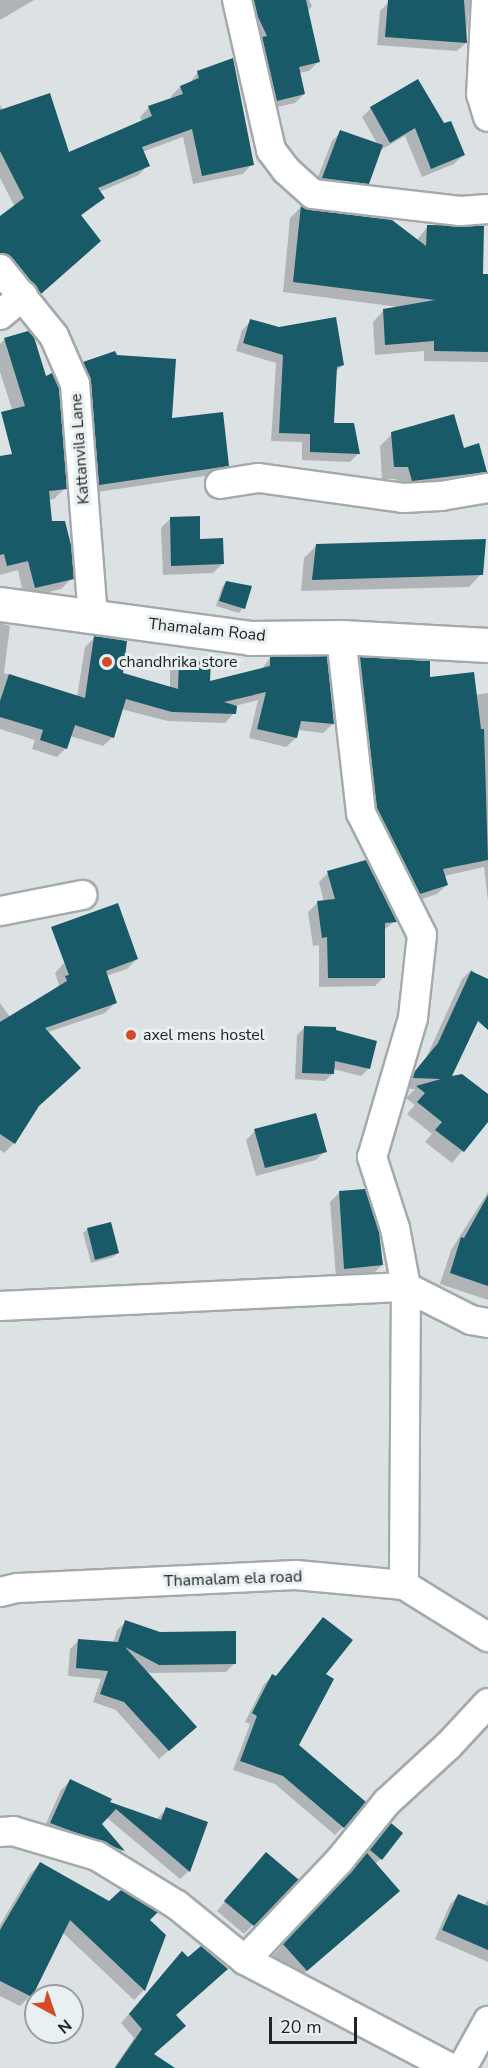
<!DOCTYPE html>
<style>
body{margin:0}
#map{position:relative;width:488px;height:2068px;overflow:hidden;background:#dce2e4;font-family:"Nunito Sans",sans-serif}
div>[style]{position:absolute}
.shadow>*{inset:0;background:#0003}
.building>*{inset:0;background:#185a68}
.roads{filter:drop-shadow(2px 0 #a4aaab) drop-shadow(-2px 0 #a4aaab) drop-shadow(0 2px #a4aaab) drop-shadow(0 -2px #a4aaab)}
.street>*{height:28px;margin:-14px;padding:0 14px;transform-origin:14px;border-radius:14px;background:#fff}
.secondary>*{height:33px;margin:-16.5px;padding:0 16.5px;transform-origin:16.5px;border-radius:16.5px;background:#fff}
.dots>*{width:16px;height:16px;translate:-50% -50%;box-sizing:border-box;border:3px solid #e9f0f1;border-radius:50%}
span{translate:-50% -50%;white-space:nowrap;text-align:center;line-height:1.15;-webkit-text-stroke:6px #e9f0f1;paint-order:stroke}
.street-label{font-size:16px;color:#202223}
.poi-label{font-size:16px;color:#202223}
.left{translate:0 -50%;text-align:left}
.north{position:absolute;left:24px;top:1984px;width:60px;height:60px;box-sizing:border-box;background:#e9f0f1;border:2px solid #999e9f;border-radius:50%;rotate:140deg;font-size:16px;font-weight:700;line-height:24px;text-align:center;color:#202223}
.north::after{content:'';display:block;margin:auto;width:21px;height:27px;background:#d54b29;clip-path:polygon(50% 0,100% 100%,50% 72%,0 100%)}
.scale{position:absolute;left:269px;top:2017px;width:88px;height:27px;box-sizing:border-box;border:3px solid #202223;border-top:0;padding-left:8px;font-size:18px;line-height:21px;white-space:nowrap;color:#202223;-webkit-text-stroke:4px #e9f0f1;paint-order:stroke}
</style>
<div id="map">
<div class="shadow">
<div style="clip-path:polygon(0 0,34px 0,0 20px)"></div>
<div style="clip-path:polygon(241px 0,309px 0,312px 6px,307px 12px,318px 62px,309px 71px,299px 73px,304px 94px,295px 103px,268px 109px)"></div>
<div style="clip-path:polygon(409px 0,470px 0,466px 43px,457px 51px,377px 45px,380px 11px,389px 2px)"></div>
<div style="clip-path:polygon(198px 72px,252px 164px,243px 174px,193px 184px,183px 137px,142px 152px,148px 165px,139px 175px,99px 192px,103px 197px,80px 217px,90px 251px,31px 302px,0 265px,0 218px,15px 207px,0 178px,0 105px,3px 110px,68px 154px,142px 122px,140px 117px,149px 107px,172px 99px,171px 96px,180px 87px,189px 84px)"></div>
<div style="clip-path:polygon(417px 81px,463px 155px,454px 164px,422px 177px,405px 136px,379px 151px,367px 183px,358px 192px,314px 187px,332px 141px,341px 132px,378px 145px,362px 117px,371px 108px)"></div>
<div style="clip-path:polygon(301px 207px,417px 240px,428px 226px,481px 276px,488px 276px,488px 362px,424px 361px,424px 351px,375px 355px,373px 322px,383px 311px,399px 307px,283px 292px,290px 218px)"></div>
<div style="clip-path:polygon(251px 321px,343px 365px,335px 372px,332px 425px,358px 454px,350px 462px,302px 460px,302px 442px,271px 441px,276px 363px,236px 351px,242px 330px)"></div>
<div style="clip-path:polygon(28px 332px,65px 488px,54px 499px,49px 500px,50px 523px,72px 578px,61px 589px,24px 598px,18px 570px,0 575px,0 479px,31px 468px,0 372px,0 344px,4px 340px)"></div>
<div style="clip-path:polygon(84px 363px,227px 465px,218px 474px,91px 493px,75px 372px)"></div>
<div style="clip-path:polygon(392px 434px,486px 471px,473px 484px,399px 493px,396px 479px,382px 479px,380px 446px)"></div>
<div style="clip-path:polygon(170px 519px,199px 540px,222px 564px,213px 573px,163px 575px,161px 528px)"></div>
<div style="clip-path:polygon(316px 546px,481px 574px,469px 587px,301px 591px,304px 558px)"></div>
<div style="clip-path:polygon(226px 582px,243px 608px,239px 613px,216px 606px,222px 587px)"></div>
<div style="clip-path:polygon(0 623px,10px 626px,4px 673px,77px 697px,85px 647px,94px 638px,121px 674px,170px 688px,170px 671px,180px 662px,209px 683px,261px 670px,270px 658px,333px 724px,323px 733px,298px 730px,296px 738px,286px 747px,249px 738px,258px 700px,235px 706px,234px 713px,225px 723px,168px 721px,121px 709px,113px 737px,103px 746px,70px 736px,66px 748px,57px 757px,32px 749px,35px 740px,0 729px)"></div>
<div style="clip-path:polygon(360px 658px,475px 695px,488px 693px,488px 902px,484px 867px,444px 876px,447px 885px,437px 894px,410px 903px,368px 819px,351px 668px)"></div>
<div style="clip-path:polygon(328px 873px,395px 921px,384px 930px,384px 977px,375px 986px,319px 987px,319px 945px,313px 946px,308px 912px,317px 903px,324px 902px,319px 882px)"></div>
<div style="clip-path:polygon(137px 959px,127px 969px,106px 976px,115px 1003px,105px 1013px,48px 1032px,36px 1107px,14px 1143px,4px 1153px,0 1150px,0 1003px,10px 1017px,57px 989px,59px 985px,55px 973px,64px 963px)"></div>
<div style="clip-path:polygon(472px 969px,484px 1006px,450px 1078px,488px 1096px,488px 1120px,452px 1163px,425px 1142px,432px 1134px,407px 1114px,415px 1105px,406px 1098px,415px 1089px,402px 1089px,427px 1056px,462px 979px)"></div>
<div style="clip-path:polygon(304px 1028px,368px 1069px,361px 1076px,333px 1069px,333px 1073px,325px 1081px,295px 1079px,297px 1035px)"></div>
<div style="clip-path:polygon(255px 1131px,325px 1151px,316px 1160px,256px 1176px,246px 1140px)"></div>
<div style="clip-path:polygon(488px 1192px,488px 1300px,440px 1284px,451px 1250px)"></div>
<div style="clip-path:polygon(339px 1193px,382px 1265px,373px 1274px,336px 1277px,330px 1202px)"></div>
<div style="clip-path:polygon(88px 1229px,118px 1253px,113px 1257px,91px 1263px,83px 1233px)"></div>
<div style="clip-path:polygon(323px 1619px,324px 1674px,297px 1746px,343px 1827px,335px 1835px,275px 1784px,233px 1770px,250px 1724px,245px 1722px,264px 1684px,273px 1676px,275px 1677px)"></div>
<div style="clip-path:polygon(126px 1622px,234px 1664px,226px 1672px,150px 1673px,143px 1669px,186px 1735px,159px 1759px,116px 1710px,93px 1702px,101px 1679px,68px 1676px,70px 1649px,79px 1640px,113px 1643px,117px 1630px)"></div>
<div style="clip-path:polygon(70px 1781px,108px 1803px,156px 1820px,166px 1809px,206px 1823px,189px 1871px,180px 1879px,106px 1817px,100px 1824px,123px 1850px,115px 1859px,42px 1832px,61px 1790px)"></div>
<div style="clip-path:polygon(387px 1829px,381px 1859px,375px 1864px,386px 1903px,294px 1982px,272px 1957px)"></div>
<div style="clip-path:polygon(257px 1863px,296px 1880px,244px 1934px,217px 1911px)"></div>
<div style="clip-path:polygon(40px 1864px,109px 1903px,148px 1920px,164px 1936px,144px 1990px,134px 2000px,62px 1932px,30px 1996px,20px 2006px,0 1996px,0 1925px,30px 1874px)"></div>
<div style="clip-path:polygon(459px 1895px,484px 1906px,488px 1900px,488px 1962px,435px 1939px,450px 1904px)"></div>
<div style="clip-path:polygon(174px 1961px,175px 2015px,153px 2055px,166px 2068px,114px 2068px,134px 2038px,121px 2023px)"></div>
</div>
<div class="building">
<div style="clip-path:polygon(254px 0,306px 0,320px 62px,299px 67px,305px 94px,277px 101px,262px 37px,267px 36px,258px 17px)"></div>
<div style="clip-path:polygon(388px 0,464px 0,467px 43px,385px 37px)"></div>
<div style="clip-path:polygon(233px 58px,254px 165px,202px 176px,192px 129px,142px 147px,150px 166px,98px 188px,105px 198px,81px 215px,101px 241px,41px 294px,13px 259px,0 253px,0 216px,24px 198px,0 151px,0 110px,50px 93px,69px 152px,152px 116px,148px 106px,183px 94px,180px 86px,199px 78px,197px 71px)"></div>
<div style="clip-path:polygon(418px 79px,444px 123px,451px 121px,465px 155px,431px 169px,415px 128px,390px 143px,370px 107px)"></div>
<div style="clip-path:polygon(340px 130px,383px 145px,369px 184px,322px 178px)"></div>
<div style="clip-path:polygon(301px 205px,311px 210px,392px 220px,426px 246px,427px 225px,484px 226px,483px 274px,488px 274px,488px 352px,434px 351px,434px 341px,385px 345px,383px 309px,435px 300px,293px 282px)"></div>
<div style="clip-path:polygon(336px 317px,344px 365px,337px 367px,334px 423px,354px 423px,360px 454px,310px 452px,310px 434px,279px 433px,283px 355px,243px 343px,250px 319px,279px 327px)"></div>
<div style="clip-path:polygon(28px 331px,34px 337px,46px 376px,52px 373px,59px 388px,67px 489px,49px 491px,52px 521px,65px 521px,71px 545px,74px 579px,35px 588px,28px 561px,7px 566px,4px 554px,0 555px,0 456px,12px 454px,1px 412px,25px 406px,4px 338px)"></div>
<div style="clip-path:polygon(115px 351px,117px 355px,176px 359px,172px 418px,223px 412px,229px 466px,99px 485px,91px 383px,83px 362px)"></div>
<div style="clip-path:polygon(454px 414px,464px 448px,479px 443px,487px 472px,412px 481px,408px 467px,394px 467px,391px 432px)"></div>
<div style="clip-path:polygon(200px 516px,200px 539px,223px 538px,224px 564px,171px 566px,170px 517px)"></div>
<div style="clip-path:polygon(486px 539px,483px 575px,312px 580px,316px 544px)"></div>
<div style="clip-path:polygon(226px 581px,252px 586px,245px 609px,219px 601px)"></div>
<div style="clip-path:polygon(94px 636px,127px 641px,123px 673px,178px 689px,179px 660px,211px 661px,210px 681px,270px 666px,270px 657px,327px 656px,334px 724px,301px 721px,297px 738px,257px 729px,266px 692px,224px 702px,237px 706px,236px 714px,172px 712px,126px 699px,114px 738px,75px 725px,67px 749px,40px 740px,43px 730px,0 717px,0 701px,9px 674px,85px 698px)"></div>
<div style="clip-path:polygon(360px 657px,430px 661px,430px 677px,474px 672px,481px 729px,484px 729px,488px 860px,443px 869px,448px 885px,420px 894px,377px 808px)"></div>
<div style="clip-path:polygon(366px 860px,397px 922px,385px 923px,385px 978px,328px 978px,327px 937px,322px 938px,317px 901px,335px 899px,327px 871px)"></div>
<div style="clip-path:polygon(118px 903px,138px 959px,106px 971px,117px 1003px,45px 1028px,81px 1068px,39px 1106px,15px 1144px,0 1134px,0 1022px,67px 981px,65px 976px,69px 975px,51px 927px)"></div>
<div style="clip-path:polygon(471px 971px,488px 979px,488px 1030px,478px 1021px,452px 1076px,462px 1074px,488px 1094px,488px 1122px,464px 1152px,435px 1130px,442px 1122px,417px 1102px,425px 1093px,416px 1086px,441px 1079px,413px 1078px,415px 1071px,438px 1043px)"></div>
<div style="clip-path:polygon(304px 1026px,336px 1027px,336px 1030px,377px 1041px,370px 1069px,335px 1061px,334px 1074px,302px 1073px)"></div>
<div style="clip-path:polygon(316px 1113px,327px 1152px,265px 1168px,254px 1129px)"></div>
<div style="clip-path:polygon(365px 1189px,379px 1232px,383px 1265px,344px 1269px,339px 1191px)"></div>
<div style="clip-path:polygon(488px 1195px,488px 1286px,450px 1273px,461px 1237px,464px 1238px)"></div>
<div style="clip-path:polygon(111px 1222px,119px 1253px,95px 1260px,87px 1228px)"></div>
<div style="clip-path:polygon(323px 1617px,353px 1640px,326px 1674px,334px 1679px,299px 1745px,366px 1802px,344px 1828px,283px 1776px,240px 1761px,257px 1716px,252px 1713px,272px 1674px,276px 1676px)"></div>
<div style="clip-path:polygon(125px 1620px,160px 1632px,236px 1631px,236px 1664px,159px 1665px,125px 1647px,197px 1727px,169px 1751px,124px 1702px,100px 1694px,108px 1671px,76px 1668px,78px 1639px,118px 1642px)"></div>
<div style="clip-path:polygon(70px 1779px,112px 1799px,110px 1802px,161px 1820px,166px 1807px,208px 1822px,190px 1872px,116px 1809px,102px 1824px,125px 1851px,50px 1823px)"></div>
<div style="clip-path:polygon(391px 1823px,403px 1833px,382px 1860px,370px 1850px)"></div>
<div style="clip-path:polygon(266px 1852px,299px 1880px,254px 1926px,224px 1901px)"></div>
<div style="clip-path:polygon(367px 1853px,400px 1891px,307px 1971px,283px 1944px)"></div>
<div style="clip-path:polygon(40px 1862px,109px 1901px,121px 1890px,158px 1912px,150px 1920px,166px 1935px,145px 1991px,70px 1920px,32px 1997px,0 1981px,0 1930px)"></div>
<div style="clip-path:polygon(458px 1894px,488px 1906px,488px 1950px,442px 1930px)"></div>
<div style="clip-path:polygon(201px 1946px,228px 1969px,176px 2015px,186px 2026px,154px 2054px,175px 2068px,115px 2068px,142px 2029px,129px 2014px,182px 1951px,188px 1957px)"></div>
</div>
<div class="roads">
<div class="street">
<div style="left:237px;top:0;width:154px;rotate:77.2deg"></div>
<div style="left:271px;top:150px;width:25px;rotate:53deg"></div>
<div style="left:286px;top:170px;width:36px;rotate:42deg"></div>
<div style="left:313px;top:194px;width:148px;rotate:6.6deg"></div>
<div style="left:460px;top:211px;width:28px;rotate:-4deg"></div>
<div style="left:486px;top:0;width:94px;rotate:93deg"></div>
<div style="left:481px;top:94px;width:24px;rotate:73deg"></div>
<div style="left:0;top:269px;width:86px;rotate:51.1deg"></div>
<div style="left:54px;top:336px;width:52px;rotate:66.4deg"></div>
<div style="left:75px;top:384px;width:233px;rotate:85.6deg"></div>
<div style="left:0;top:315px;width:30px;rotate:-40deg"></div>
<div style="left:220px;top:484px;width:39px;rotate:-9deg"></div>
<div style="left:259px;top:478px;width:145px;rotate:7.9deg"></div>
<div style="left:403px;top:498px;width:38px;rotate:-3deg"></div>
<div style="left:441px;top:496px;width:48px;rotate:-9.7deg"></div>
<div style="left:341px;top:637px;width:177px;rotate:83.5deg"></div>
<div style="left:361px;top:813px;width:136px;rotate:63.4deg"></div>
<div style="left:422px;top:935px;width:83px;rotate:96.2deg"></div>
<div style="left:413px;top:1018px;width:145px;rotate:106.4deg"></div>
<div style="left:372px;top:1157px;width:75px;rotate:72.1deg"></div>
<div style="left:395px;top:1228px;width:60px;rotate:79.4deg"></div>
<div style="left:406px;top:1287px;width:298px;rotate:90.4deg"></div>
<div style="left:0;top:911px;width:84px;rotate:-11deg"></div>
<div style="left:0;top:1306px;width:406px;rotate:-2.7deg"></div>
<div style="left:406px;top:1287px;width:73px;rotate:26.9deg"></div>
<div style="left:471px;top:1320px;width:17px;rotate:10deg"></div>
<div style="left:0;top:1592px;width:18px;rotate:-13deg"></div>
<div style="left:18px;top:1588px;width:278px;rotate:-2.7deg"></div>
<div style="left:296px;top:1575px;width:108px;rotate:5.3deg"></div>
<div style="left:404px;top:1585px;width:99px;rotate:31.8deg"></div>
<div style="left:0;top:1832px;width:13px;rotate:-4deg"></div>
<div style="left:13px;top:1831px;width:88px;rotate:16.6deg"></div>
<div style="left:97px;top:1856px;width:94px;rotate:31.5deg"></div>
<div style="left:177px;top:1905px;width:87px;rotate:39deg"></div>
<div style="left:245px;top:1960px;width:233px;rotate:27.7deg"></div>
<div style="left:245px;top:1960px;width:137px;rotate:-46.5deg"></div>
<div style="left:339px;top:1861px;width:76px;rotate:-50.9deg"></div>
<div style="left:387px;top:1802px;width:84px;rotate:-42.6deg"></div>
<div style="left:449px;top:1745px;width:57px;rotate:-47.1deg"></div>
<div style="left:462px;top:2068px;width:54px;rotate:-61deg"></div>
</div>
<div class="secondary">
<div style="left:0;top:604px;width:252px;rotate:7.7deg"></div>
<div style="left:250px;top:638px;width:91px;rotate:-0.6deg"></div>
<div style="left:341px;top:637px;width:147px;rotate:3.1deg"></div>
</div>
</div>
<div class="dots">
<div style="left:107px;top:662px;background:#d54b29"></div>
<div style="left:131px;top:1035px;background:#d54b29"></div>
</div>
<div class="street-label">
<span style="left:80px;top:449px;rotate:-94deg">Kattanvila Lane</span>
<span style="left:207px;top:630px;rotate:6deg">Thamalam Road</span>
<span style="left:233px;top:1579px;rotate:-2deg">Thamalam ela road</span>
</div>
<div class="poi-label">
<span class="left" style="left:119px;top:662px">chandhrika store</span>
<span class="left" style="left:143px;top:1035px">axel mens hostel</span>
</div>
<div class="north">N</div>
<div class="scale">20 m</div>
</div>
